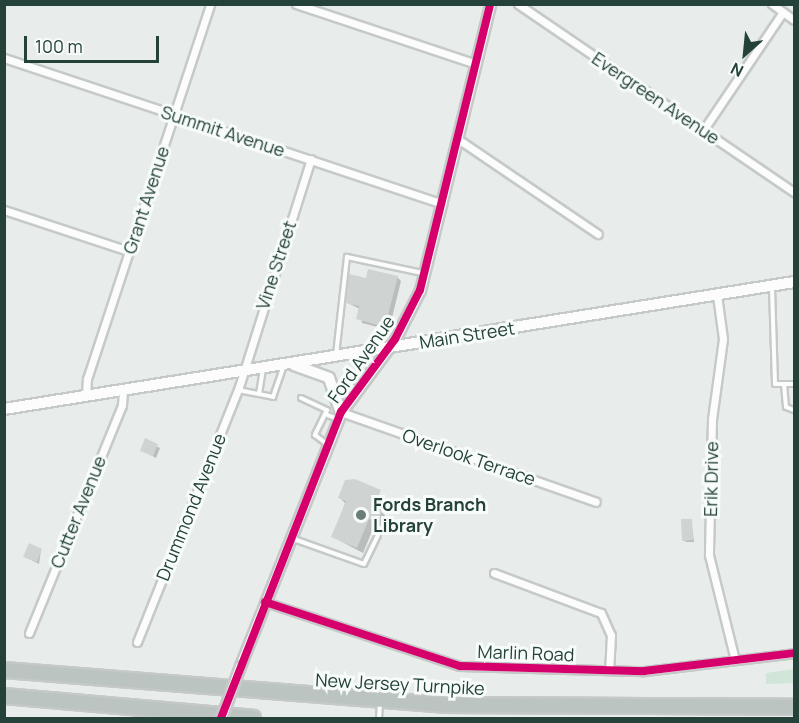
<!DOCTYPE html>
<style>
body{margin:0}
#map{position:relative;width:799px;height:723px;overflow:hidden;background:#e8edeb;font-family:Manrope,sans-serif}
div>[style]{position:absolute}
.green>*{inset:0;background:#d1e6d8}
.shadow>*{inset:0;background:#0003}
.building>*{inset:0;background:#cfd4d2}
.roads{filter:drop-shadow(2px 0 #c5cac8) drop-shadow(-2px 0 #c5cac8) drop-shadow(0 2px #c5cac8) drop-shadow(0 -2px #c5cac8)}
.service>*{height:4px;margin:-2px;padding:0 2px;transform-origin:2px;border-radius:2px;background:#fcfcfc}
.minor>*{height:7px;margin:-3.5px;padding:0 3.5px;transform-origin:3.5px;border-radius:3.5px;background:#fcfcfc}
.tertiary>*{height:9px;margin:-4.5px;padding:0 4.5px;transform-origin:4.5px;border-radius:4.5px;background:#fcfcfc}
.secondary>*{height:10px;margin:-5px;padding:0 5px;transform-origin:5px;border-radius:5px;background:#fcfcfc}
.motorway>*{height:14px;margin:-7px;padding:0 7px;transform-origin:7px;border-radius:7px;background:#bcc4c2}
.bridges{filter:drop-shadow(2px 0 #c5cac8) drop-shadow(-2px 0 #c5cac8) drop-shadow(0 2px #c5cac8) drop-shadow(0 -2px #c5cac8)}
.tertiary-bridge>*{height:9px;margin:-4.5px;padding:0 4.5px;transform-origin:4.5px;border-radius:4.5px;background:#fcfcfc}
.cycleway>*{height:8px;margin:-4px;padding:0 4px;transform-origin:4px;border-radius:4px;background:#d6006c}
.dots>*{width:16px;height:16px;translate:-50% -50%;box-sizing:border-box;border:3px solid #f7fbf9;border-radius:50%}
span{translate:-50% -50%;white-space:nowrap;text-align:center;line-height:1.15;-webkit-text-stroke:6px #f7fbf9;paint-order:stroke}
.street-label{font-size:18px;color:#24423a}
.poi-label{font-size:18px;color:#24423a;font-weight:700}
.left{translate:0 -50%;text-align:left}
.frame{position:absolute;inset:0;border:6px solid #24423a;pointer-events:none}
.north{position:absolute;left:715px;top:24px;width:60px;height:60px;-webkit-text-stroke:4px #f7fbf9;paint-order:stroke;rotate:207deg;font-size:16px;font-weight:700;line-height:24px;text-align:center;color:#24423a}
.north::after{content:'';display:block;margin:auto;width:21px;height:27px;background:#24423a;clip-path:polygon(50% 0,100% 100%,50% 72%,0 100%)}
.scale{position:absolute;left:24px;top:36px;width:135px;height:27px;box-sizing:border-box;border:3px solid #24423a;border-top:0;padding-left:8px;font-size:18px;line-height:21px;white-space:nowrap;color:#24423a;-webkit-text-stroke:4px #f7fbf9;paint-order:stroke}
</style>
<div id="map">
<div class="green">
<div style="clip-path:polygon(794px 669px,794px 683px,766px 684px,766px 673px)"></div>
</div>
<div class="shadow">
<div style="clip-path:polygon(397px 277px,401px 281px,389px 330px,362px 323px,360px 309px,348px 303px,367px 280px)"></div>
<div style="clip-path:polygon(145px 440px,160px 448px,156px 458px,141px 450px)"></div>
<div style="clip-path:polygon(346px 481px,386px 498px,381px 511px,387px 518px,384px 527px,375px 524px,363px 553px,333px 537px,345px 503px,339px 497px)"></div>
<div style="clip-path:polygon(691px 520px,694px 542px,686px 542px,683px 540px)"></div>
<div style="clip-path:polygon(41px 550px,39px 564px,25px 557px)"></div>
</div>
<div class="building">
<div style="clip-path:polygon(368px 269px,398px 276px,385px 327px,356px 319px,359px 306px,346px 303px,349px 274px,366px 278px)"></div>
<div style="clip-path:polygon(145px 438px,158px 444px,153px 456px,140px 451px)"></div>
<div style="clip-path:polygon(355px 479px,381px 490px,374px 507px,382px 511px,378px 522px,369px 519px,357px 548px,331px 537px,346px 501px,338px 498px,345px 480px)"></div>
<div style="clip-path:polygon(681px 519px,692px 519px,693px 540px,682px 541px)"></div>
<div style="clip-path:polygon(29px 543px,42px 549px,37px 562px,23px 557px)"></div>
</div>
<div class="roads">
<div class="service">
<div style="left:772px;top:288px;width:96px;rotate:88.2deg"></div>
<div style="left:775px;top:384px;width:9px"></div>
<div style="left:784px;top:384px;width:23px;rotate:85deg"></div>
<div style="left:786px;top:407px;width:9px;rotate:21deg"></div>
<div style="left:336px;top:355px;width:99px;rotate:-83.6deg"></div>
<div style="left:347px;top:257px;width:77px;rotate:12deg"></div>
<div style="left:784px;top:384px;width:10px"></div>
<div style="left:238px;top:390px;width:36px;rotate:11deg"></div>
<div style="left:273px;top:397px;width:34px;rotate:-71deg"></div>
<div style="left:259px;top:394px;width:26px;rotate:-81deg"></div>
<div style="left:301px;top:398px;width:29px;rotate:25deg"></div>
<div style="left:327px;top:410px;width:28px;rotate:116deg"></div>
<div style="left:315px;top:435px;width:15px;rotate:37deg"></div>
<div style="left:325px;top:414px;width:14px;rotate:21deg"></div>
<div style="left:291px;top:538px;width:77px;rotate:19.6deg"></div>
<div style="left:364px;top:564px;width:32px;rotate:-64deg"></div>
<div style="left:379px;top:718px;width:16px;rotate:-86deg"></div>
</div>
<div class="minor">
<div style="left:296px;top:4px;width:190px;rotate:18.4deg"></div>
<div style="left:518px;top:4px;width:334px;rotate:34.3deg"></div>
<div style="left:772px;top:4px;width:27px;rotate:36deg"></div>
<div style="left:4px;top:58px;width:462px;rotate:18.4deg"></div>
<div style="left:704px;top:129px;width:141px;rotate:-56deg"></div>
<div style="left:458px;top:139px;width:169px;rotate:34.2deg"></div>
<div style="left:4px;top:210px;width:132px;rotate:18.2deg"></div>
<div style="left:717px;top:295px;width:44px;rotate:82.2deg"></div>
<div style="left:723px;top:339px;width:81px;rotate:97.8deg"></div>
<div style="left:712px;top:419px;width:136px;rotate:91.3deg"></div>
<div style="left:709px;top:555px;width:108px;rotate:76.1deg"></div>
<div style="left:86px;top:396px;width:17px;rotate:-87deg"></div>
<div style="left:87px;top:379px;width:395px;rotate:-71.8deg"></div>
<div style="left:341px;top:412px;width:270px;rotate:19.4deg"></div>
<div style="left:494px;top:573px;width:114px;rotate:20.5deg"></div>
<div style="left:601px;top:613px;width:24px;rotate:66deg"></div>
<div style="left:611px;top:635px;width:35px;rotate:93deg"></div>
<div style="left:265px;top:602px;width:205px;rotate:18.2deg"></div>
<div style="left:460px;top:666px;width:184px;rotate:1.6deg"></div>
<div style="left:644px;top:671px;width:151px;rotate:-6.8deg"></div>
<div style="left:29px;top:633px;width:246px;rotate:-67.8deg"></div>
<div style="left:122px;top:405px;width:15px;rotate:-86deg"></div>
<div style="left:137px;top:642px;width:275px;rotate:-68.2deg"></div>
<div style="left:239px;top:387px;width:239px;rotate:-72.5deg"></div>
</div>
<div class="tertiary">
<div style="left:240px;top:666px;width:273px;rotate:-68.3deg"></div>
<div style="left:341px;top:412px;width:91px;rotate:-53.5deg"></div>
<div style="left:395px;top:339px;width:55px;rotate:-63deg"></div>
<div style="left:420px;top:290px;width:294px;rotate:-76.2deg"></div>
</div>
<div class="secondary">
<div style="left:294px;top:365px;width:37px;rotate:20deg"></div>
<div style="left:329px;top:378px;width:36px;rotate:71deg"></div>
<div style="left:4px;top:409px;width:800px;rotate:-9.13deg"></div>
</div>
<div class="motorway">
<div style="left:4px;top:670px;width:445px;rotate:4.5deg"></div>
<div style="left:448px;top:705px;width:346px;rotate:0.3deg"></div>
<div style="left:4px;top:696px;width:250px;rotate:5deg"></div>
</div>
</div>
<div class="bridges">
<div class="tertiary-bridge">
<div style="left:221px;top:718px;width:55px;rotate:-69.9deg"></div>
</div>
</div>
<div class="cycleway">
<div style="left:265px;top:602px;width:205px;rotate:18.2deg"></div>
<div style="left:460px;top:666px;width:184px;rotate:1.6deg"></div>
<div style="left:644px;top:671px;width:151px;rotate:-6.8deg"></div>
<div style="left:221px;top:718px;width:329px;rotate:-68.6deg"></div>
<div style="left:341px;top:412px;width:91px;rotate:-53.5deg"></div>
<div style="left:395px;top:339px;width:55px;rotate:-63deg"></div>
<div style="left:420px;top:290px;width:294px;rotate:-76.2deg"></div>
</div>
<div class="dots">
<div style="left:361px;top:515px;background:#697e78"></div>
</div>
<div class="street-label">
<span style="left:656px;top:98px;rotate:34deg">Evergreen Avenue</span>
<span style="left:223px;top:131px;rotate:18deg">Summit Avenue</span>
<span style="left:146px;top:200px;rotate:-72deg">Grant Avenue</span>
<span style="left:276px;top:265px;rotate:-72deg">Vine Street</span>
<span style="left:467px;top:335px;rotate:-9deg">Main Street</span>
<span style="left:361px;top:359px;rotate:-55deg">Ford Avenue</span>
<span style="left:469px;top:457px;rotate:19deg">Overlook Terrace</span>
<span style="left:711px;top:479px;rotate:-89deg">Erik Drive</span>
<span style="left:191px;top:507px;rotate:-68deg">Drummond Avenue</span>
<span style="left:78px;top:512px;rotate:-68deg">Cutter Avenue</span>
<span style="left:526px;top:653px;rotate:2deg">Marlin Road</span>
<span style="left:400px;top:684px;rotate:3deg">New Jersey Turnpike</span>
</div>
<div class="poi-label">
<span class="left" style="left:373px;top:515px">Fords Branch<br>Library</span>
</div>
<div class="frame"></div>
<div class="north">N</div>
<div class="scale">100 m</div>
</div>
